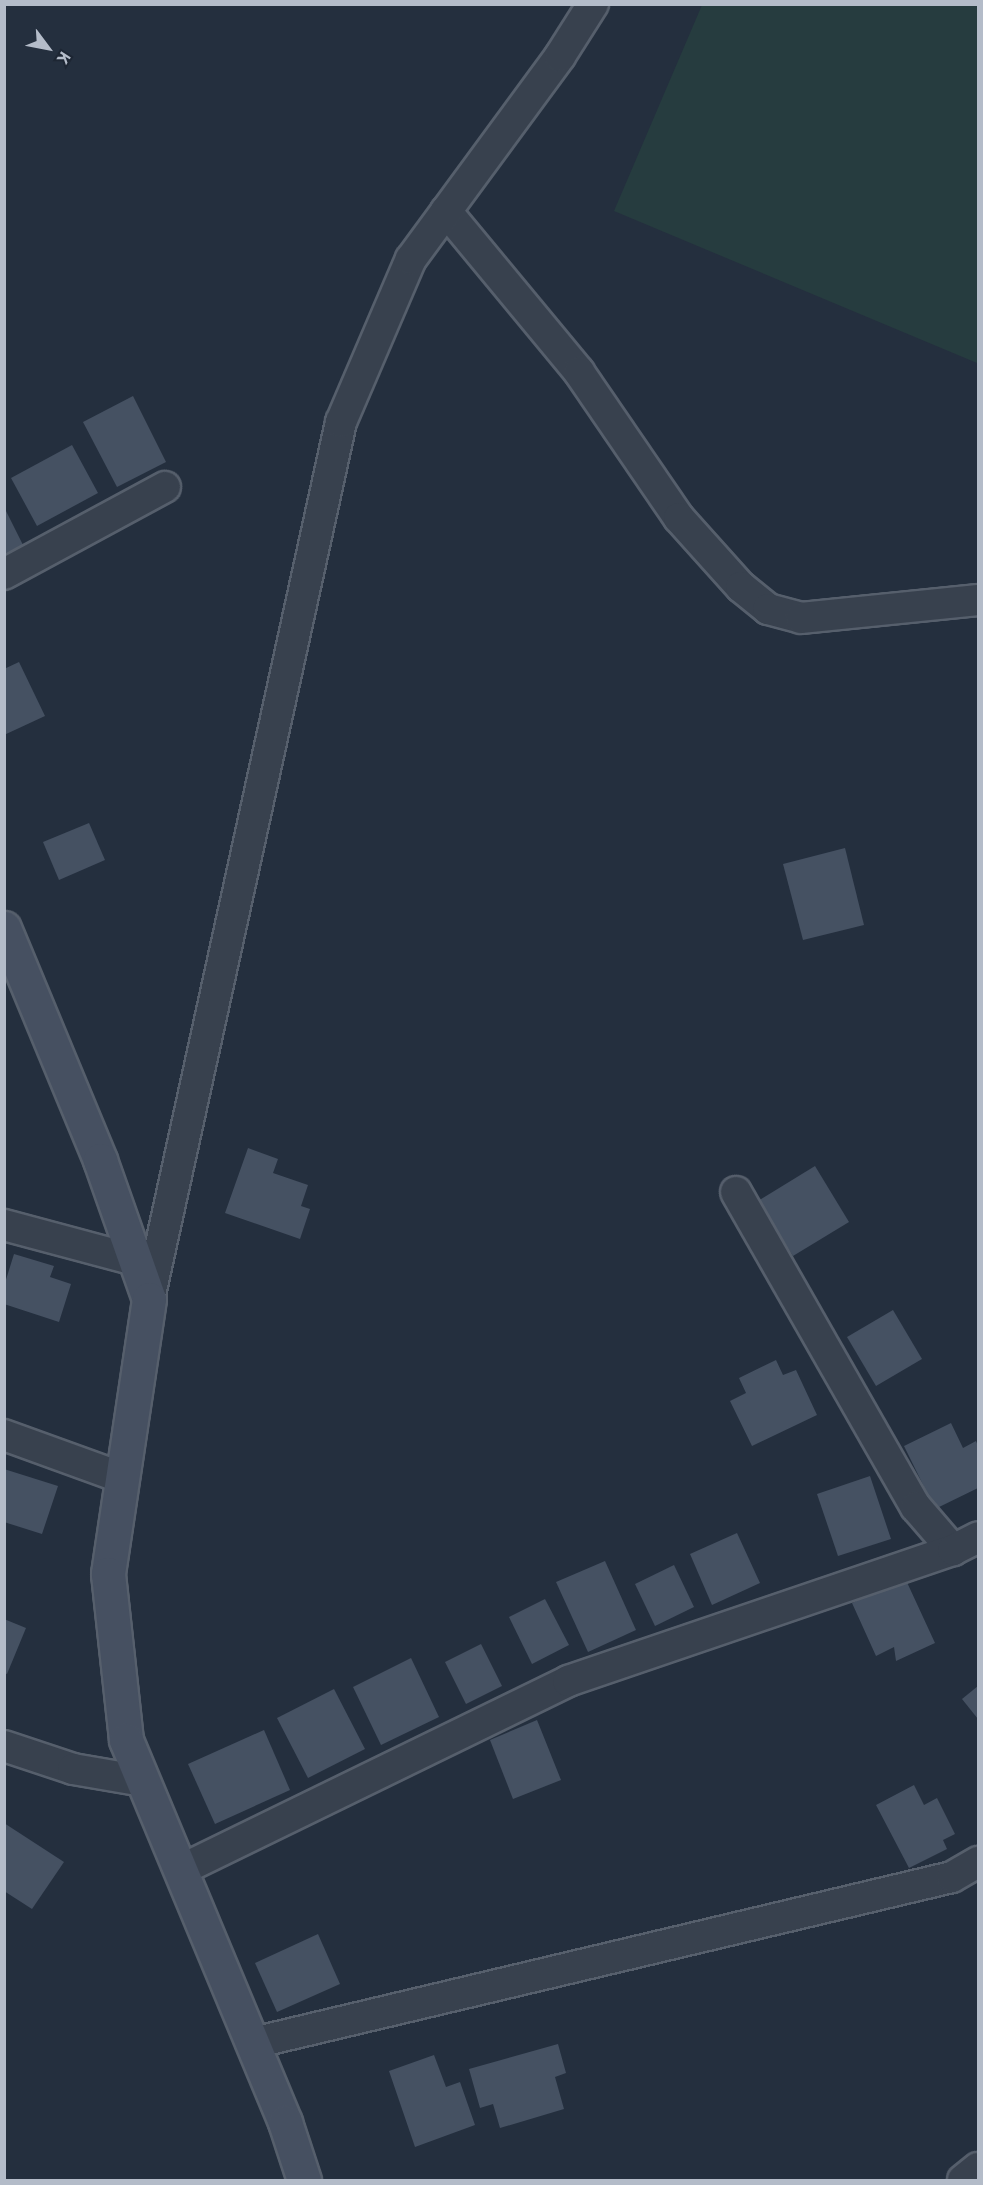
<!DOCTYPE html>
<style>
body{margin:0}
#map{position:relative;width:983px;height:2185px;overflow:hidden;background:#242f3e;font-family:Roboto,sans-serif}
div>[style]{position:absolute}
.green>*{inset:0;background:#263c3f}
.building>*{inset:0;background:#455162}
.roads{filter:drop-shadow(2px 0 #565f6c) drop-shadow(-2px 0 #565f6c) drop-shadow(0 2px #565f6c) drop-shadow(0 -2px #565f6c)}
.street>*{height:30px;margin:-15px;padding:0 15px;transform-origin:15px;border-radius:15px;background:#38414e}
.secondary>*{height:33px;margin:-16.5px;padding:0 16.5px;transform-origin:16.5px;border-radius:16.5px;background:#465061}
span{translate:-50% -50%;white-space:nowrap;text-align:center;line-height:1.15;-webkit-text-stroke:5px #1d2633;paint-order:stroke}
.frame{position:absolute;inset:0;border:6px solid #b4bcc9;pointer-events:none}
.north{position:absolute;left:18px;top:18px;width:60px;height:60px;-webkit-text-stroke:4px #1d2633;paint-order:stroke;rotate:122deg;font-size:16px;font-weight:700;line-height:24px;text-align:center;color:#b4bcc9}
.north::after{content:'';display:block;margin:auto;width:21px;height:27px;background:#b4bcc9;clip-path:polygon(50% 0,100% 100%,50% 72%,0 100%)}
</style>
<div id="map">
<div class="green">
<div style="clip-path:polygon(702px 5px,978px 5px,977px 363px,614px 211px)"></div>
</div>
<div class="building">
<div style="clip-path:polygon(133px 396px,166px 462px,117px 487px,83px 422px)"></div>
<div style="clip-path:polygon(72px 445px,98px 493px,37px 526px,11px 478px)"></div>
<div style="clip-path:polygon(4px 507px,23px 545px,4px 554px)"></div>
<div style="clip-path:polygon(19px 662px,45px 716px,4px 735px,4px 669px)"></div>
<div style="clip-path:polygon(89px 823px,105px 860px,59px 880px,43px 842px)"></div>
<div style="clip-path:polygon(845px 848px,864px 925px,803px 940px,783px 864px)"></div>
<div style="clip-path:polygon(248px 1148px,278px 1159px,273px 1173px,308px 1185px,301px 1206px,310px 1209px,300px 1239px,225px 1213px)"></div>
<div style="clip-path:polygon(815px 1166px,849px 1222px,793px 1256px,758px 1201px)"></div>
<div style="clip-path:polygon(14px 1254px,54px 1266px,50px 1277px,71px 1284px,59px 1322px,4px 1304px,4px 1286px)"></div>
<div style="clip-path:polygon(893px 1310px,922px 1359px,876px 1386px,847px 1337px)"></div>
<div style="clip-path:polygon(776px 1360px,783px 1375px,796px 1370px,817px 1415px,752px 1446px,730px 1401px,746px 1393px,739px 1378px)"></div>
<div style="clip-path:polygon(951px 1423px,963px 1448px,976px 1441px,978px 1446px,978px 1488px,935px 1509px,904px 1446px)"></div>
<div style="clip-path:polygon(4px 1469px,58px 1486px,42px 1534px,4px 1522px)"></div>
<div style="clip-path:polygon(870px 1476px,891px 1539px,838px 1556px,817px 1494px)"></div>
<div style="clip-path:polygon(737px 1533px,760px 1583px,712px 1605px,690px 1554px)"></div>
<div style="clip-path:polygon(605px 1561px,636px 1630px,588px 1652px,556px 1582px)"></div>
<div style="clip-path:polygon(674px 1565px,694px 1607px,655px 1626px,635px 1584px)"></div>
<div style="clip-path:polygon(905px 1578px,935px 1643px,896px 1661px,894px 1647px,876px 1656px,852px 1603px)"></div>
<div style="clip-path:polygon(545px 1599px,569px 1645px,532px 1664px,509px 1617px)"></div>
<div style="clip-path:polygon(4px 1619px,26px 1628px,7px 1674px,4px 1673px)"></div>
<div style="clip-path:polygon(481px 1644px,502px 1686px,466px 1704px,445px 1662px)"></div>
<div style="clip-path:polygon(411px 1658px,439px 1717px,381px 1745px,353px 1687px)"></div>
<div style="clip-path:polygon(978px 1686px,978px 1719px,962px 1699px)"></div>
<div style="clip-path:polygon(334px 1689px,365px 1749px,308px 1778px,277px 1718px)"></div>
<div style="clip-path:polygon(537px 1720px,561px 1780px,513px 1799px,490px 1740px)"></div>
<div style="clip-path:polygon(264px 1730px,290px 1790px,215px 1824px,188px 1764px)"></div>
<div style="clip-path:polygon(914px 1785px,924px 1805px,937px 1798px,955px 1834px,943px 1840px,947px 1849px,909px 1868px,876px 1805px)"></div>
<div style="clip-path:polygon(4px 1823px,64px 1862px,32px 1909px,4px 1891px)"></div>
<div style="clip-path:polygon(318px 1934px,340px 1984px,277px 2012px,255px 1963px)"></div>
<div style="clip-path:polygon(558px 2044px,566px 2073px,555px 2077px,564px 2109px,500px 2128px,493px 2104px,480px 2108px,469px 2069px)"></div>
<div style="clip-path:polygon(434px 2055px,446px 2087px,460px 2082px,475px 2125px,415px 2147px,389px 2071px)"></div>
</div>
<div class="roads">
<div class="street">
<div style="left:446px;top:211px;width:209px;rotate:50.4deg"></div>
<div style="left:579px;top:372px;width:177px;rotate:55.6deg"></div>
<div style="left:679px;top:518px;width:93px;rotate:48.1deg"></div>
<div style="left:741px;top:587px;width:35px;rotate:39deg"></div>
<div style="left:768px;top:609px;width:34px;rotate:15deg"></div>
<div style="left:801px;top:618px;width:178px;rotate:-5.8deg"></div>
<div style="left:4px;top:574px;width:183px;rotate:-28.4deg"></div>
<div style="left:736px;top:1192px;width:363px;rotate:60.3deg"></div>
<div style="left:916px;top:1507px;width:57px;rotate:49.3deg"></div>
<div style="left:4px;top:1225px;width:136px;rotate:15deg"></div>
<div style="left:149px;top:1299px;width:898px;rotate:-77.65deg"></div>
<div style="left:341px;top:422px;width:177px;rotate:-66.8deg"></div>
<div style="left:411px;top:259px;width:252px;rotate:-53.7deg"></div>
<div style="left:560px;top:56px;width:62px;rotate:-57.6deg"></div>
<div style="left:4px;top:1435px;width:127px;rotate:19.9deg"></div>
<div style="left:4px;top:1746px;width:73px;rotate:18.4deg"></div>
<div style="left:73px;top:1769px;width:71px;rotate:9.7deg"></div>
<div style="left:181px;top:1870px;width:431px;rotate:-26deg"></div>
<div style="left:568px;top:1681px;width:407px;rotate:-18.8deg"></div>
<div style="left:953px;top:1550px;width:28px;rotate:-27deg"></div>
<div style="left:253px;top:2043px;width:718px;rotate:-13.36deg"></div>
<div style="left:952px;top:1877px;width:30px;rotate:-30deg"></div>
<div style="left:963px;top:2180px;width:19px;rotate:-39deg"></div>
</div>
<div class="secondary">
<div style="left:4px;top:928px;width:251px;rotate:67.5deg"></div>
<div style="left:100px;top:1160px;width:147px;rotate:70.6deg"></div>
<div style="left:149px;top:1299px;width:278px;rotate:98.5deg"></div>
<div style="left:108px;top:1574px;width:167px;rotate:83.8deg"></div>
<div style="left:126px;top:1740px;width:414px;rotate:67.4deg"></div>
<div style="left:285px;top:2122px;width:61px;rotate:71.9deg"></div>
</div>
</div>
<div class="frame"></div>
<div class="north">K</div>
</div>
